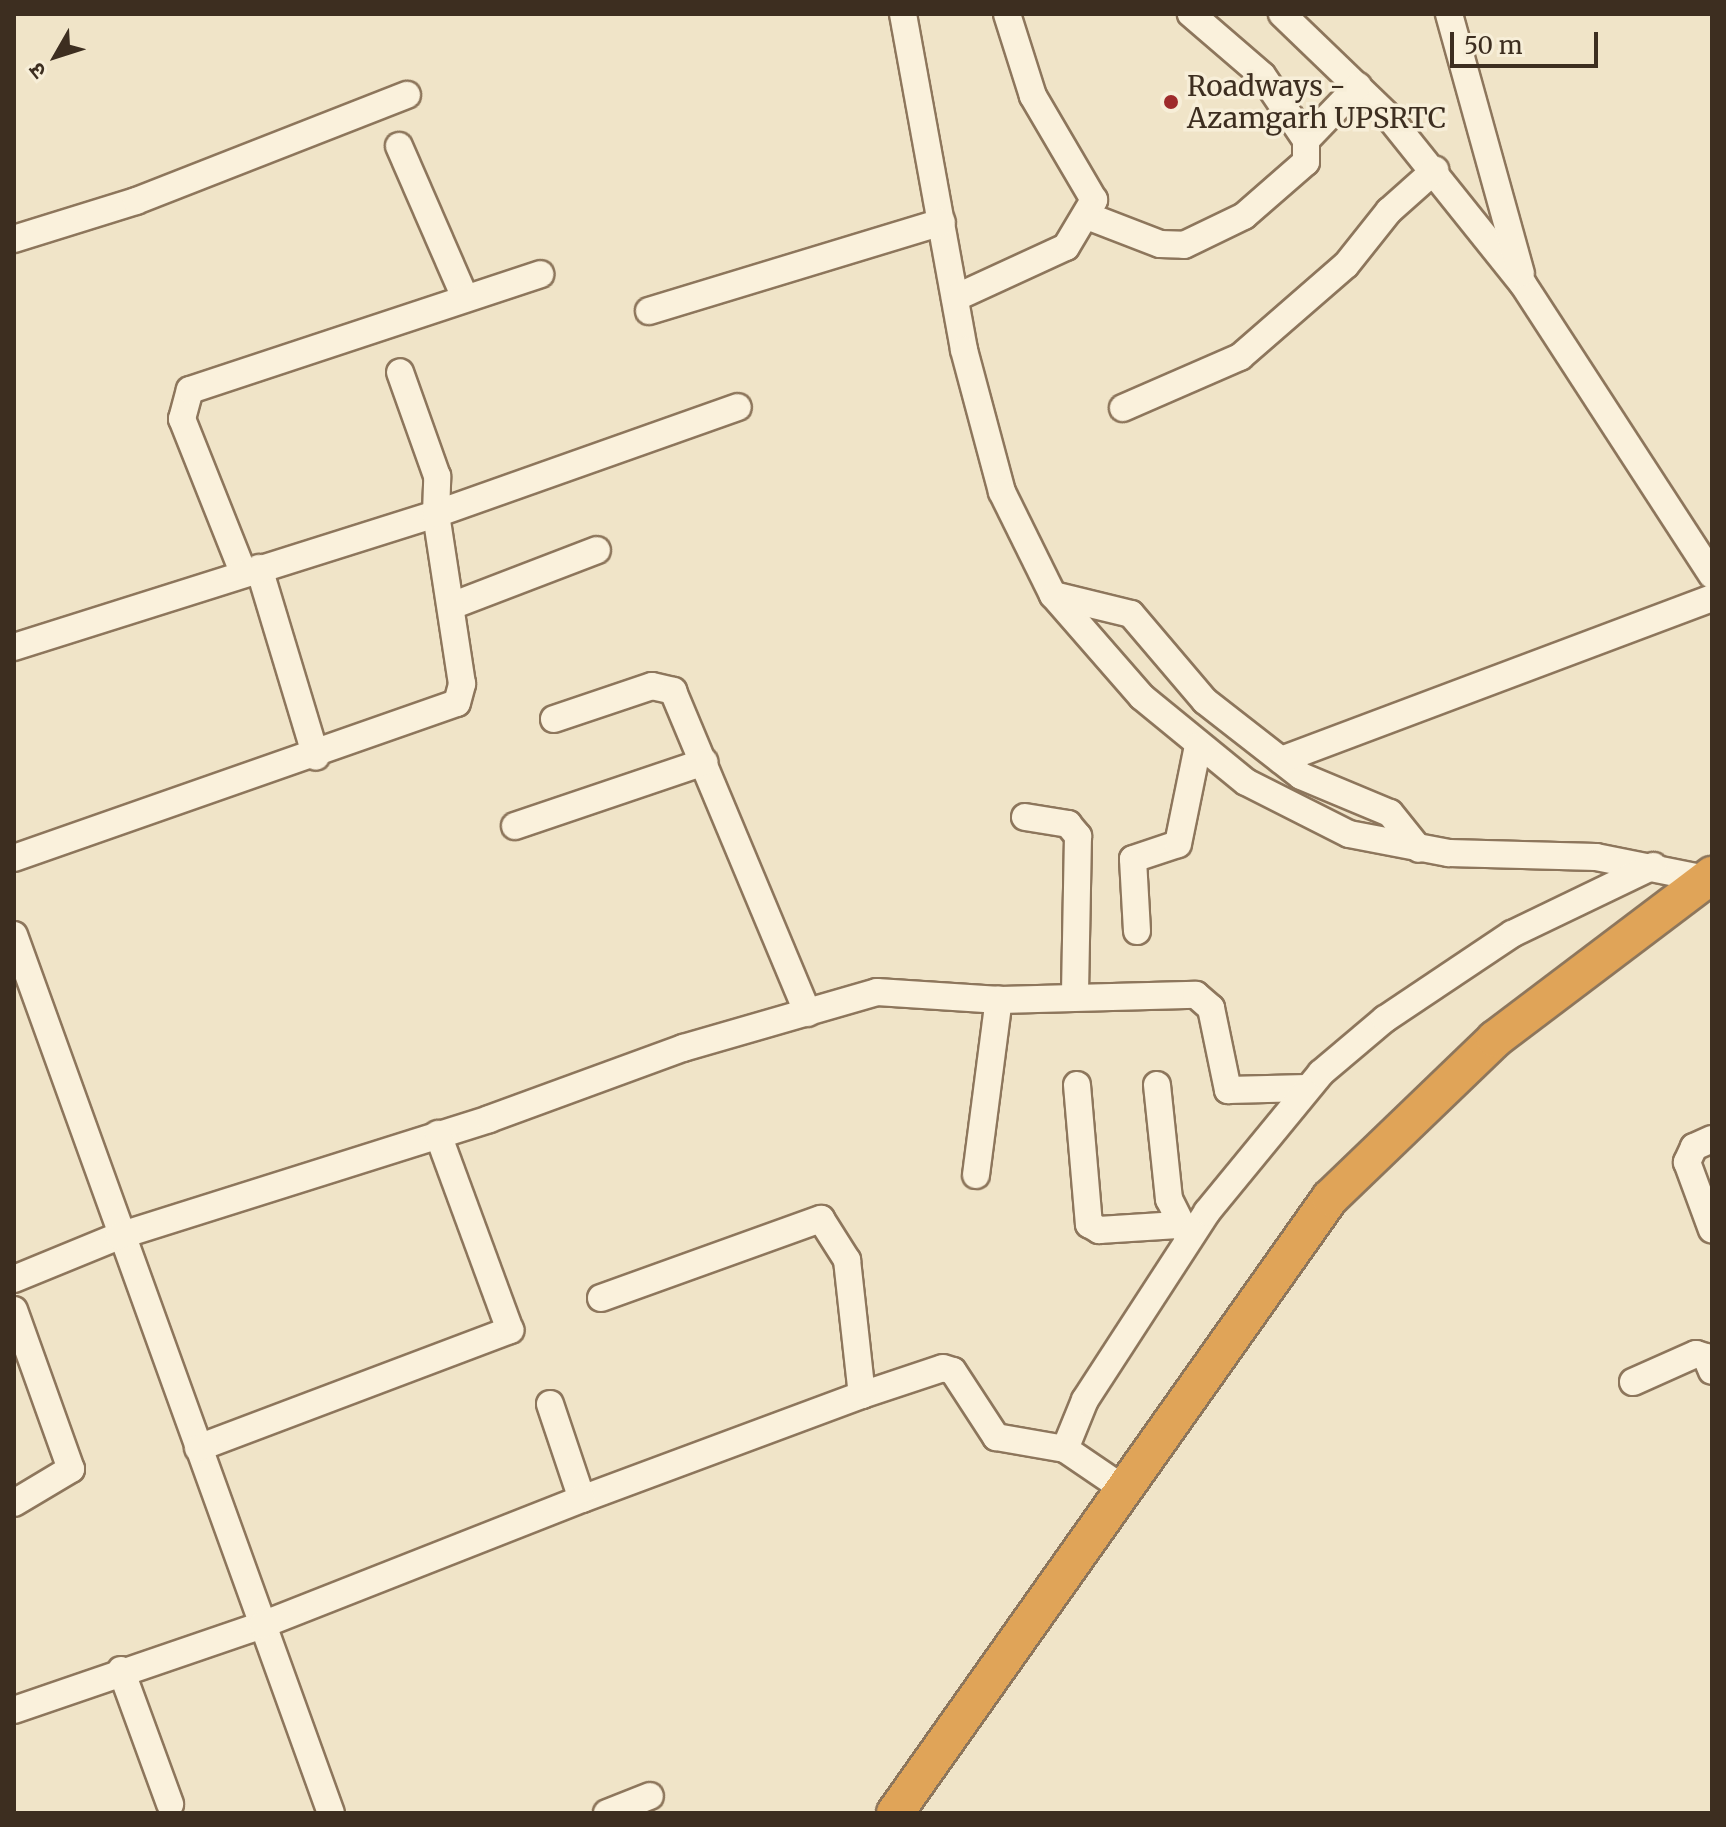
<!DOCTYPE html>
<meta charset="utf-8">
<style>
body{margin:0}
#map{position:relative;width:1726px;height:1827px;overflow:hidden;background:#f0e4c8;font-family:Merriweather,"Noto Sans Devanagari",serif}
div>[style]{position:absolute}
.roads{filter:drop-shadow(2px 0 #8d765c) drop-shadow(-2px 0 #8d765c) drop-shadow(0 2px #8d765c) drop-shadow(0 -2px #8d765c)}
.minor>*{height:26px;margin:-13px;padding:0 13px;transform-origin:13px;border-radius:13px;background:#faf1dc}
.highway>*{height:36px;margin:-18px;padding:0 18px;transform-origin:18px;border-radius:18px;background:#e0a458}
.dots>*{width:22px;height:22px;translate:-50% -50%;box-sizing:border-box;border:4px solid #f7eed8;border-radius:50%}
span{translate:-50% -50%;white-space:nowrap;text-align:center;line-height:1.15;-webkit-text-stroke:7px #f7eed8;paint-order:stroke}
.poi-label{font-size:28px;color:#3d2e20}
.left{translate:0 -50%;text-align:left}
.frame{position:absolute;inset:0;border:16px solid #3d2e20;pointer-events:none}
.north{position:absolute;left:16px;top:16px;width:80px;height:80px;-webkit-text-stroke:6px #f7eed8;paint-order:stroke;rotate:231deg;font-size:22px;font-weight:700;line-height:32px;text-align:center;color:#3d2e20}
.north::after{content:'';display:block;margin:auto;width:28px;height:36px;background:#3d2e20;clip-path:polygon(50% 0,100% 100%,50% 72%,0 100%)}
.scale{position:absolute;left:1450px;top:32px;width:148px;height:36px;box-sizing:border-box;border:4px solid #3d2e20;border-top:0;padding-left:10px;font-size:24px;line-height:28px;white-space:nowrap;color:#3d2e20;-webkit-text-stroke:6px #f7eed8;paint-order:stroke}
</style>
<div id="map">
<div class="roads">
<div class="minor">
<div style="left:903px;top:14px;width:341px;rotate:79.7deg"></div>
<div style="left:964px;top:350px;width:147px;rotate:75deg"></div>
<div style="left:1002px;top:492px;width:115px;rotate:63.7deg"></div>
<div style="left:1053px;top:595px;width:135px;rotate:48.9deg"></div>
<div style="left:1142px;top:697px;width:134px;rotate:39.3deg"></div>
<div style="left:1246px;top:782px;width:115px;rotate:26.8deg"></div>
<div style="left:1349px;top:834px;width:102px;rotate:10.8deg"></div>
<div style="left:1449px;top:853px;width:147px;rotate:1.6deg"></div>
<div style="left:1596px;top:857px;width:112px;rotate:11.3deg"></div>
<div style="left:1282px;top:14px;width:149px;rotate:43.9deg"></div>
<div style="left:1389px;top:117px;width:214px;rotate:51.3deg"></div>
<div style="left:1523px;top:284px;width:347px;rotate:57deg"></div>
<div style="left:1449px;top:14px;width:269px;rotate:74.5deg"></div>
<div style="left:1306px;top:140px;width:75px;rotate:-46.1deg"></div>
<div style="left:399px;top:146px;width:166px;rotate:66.5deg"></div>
<div style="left:1090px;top:217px;width:75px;rotate:21.1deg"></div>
<div style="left:1160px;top:244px;width:24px;rotate:2deg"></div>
<div style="left:1184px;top:245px;width:67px;rotate:-25.8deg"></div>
<div style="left:1244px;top:216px;width:82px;rotate:-41.1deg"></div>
<div style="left:1306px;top:162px;width:22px;rotate:-90deg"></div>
<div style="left:1306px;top:140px;width:78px;rotate:-124.1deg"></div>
<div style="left:1262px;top:75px;width:94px;rotate:-139.3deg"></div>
<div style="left:14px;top:239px;width:128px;rotate:-17.3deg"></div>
<div style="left:136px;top:201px;width:291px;rotate:-21.4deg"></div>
<div style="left:955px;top:298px;width:122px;rotate:-24.7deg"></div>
<div style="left:1066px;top:247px;width:55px;rotate:-59.2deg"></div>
<div style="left:1094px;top:200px;width:121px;rotate:-120.4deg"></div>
<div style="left:1033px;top:96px;width:86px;rotate:-107.6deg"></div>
<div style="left:649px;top:311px;width:306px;rotate:-16.9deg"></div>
<div style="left:1123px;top:408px;width:128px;rotate:-23.6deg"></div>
<div style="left:1240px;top:357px;width:140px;rotate:-41deg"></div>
<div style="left:1346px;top:265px;width:69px;rotate:-51.5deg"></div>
<div style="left:1389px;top:211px;width:62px;rotate:-41.7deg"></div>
<div style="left:259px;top:568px;width:197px;rotate:73.2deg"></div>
<div style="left:243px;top:572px;width:165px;rotate:-111.7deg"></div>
<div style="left:182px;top:419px;width:30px;rotate:-75deg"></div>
<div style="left:190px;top:390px;width:369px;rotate:-18.3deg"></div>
<div style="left:1053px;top:595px;width:80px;rotate:13.7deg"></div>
<div style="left:1131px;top:614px;width:114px;rotate:49.6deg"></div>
<div style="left:1205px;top:701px;width:122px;rotate:38deg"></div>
<div style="left:1301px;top:776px;width:96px;rotate:22.6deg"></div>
<div style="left:1390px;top:813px;width:46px;rotate:51.1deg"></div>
<div style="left:454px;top:605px;width:153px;rotate:-21deg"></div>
<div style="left:14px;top:647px;width:442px;rotate:-17.5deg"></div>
<div style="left:436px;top:514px;width:320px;rotate:-19.5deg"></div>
<div style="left:554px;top:719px;width:103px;rotate:-18.6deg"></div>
<div style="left:652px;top:686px;width:22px;rotate:13deg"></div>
<div style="left:673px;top:691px;width:349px;rotate:67.3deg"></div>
<div style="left:1281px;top:760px;width:460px;rotate:-20.6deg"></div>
<div style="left:1025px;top:817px;width:44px;rotate:9.2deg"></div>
<div style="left:1068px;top:824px;width:16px;rotate:50deg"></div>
<div style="left:1078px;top:836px;width:161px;rotate:91.1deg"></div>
<div style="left:515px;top:826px;width:200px;rotate:-18.7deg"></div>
<div style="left:14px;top:858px;width:469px;rotate:-19.3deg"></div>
<div style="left:457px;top:703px;width:20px;rotate:-75deg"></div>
<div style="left:462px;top:684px;width:172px;rotate:-98.7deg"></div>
<div style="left:436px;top:514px;width:38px;rotate:-88deg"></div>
<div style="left:437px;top:476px;width:110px;rotate:-109.6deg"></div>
<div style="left:1137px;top:931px;width:72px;rotate:-93.2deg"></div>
<div style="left:1133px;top:859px;width:47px;rotate:-18.4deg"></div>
<div style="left:1178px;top:844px;width:100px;rotate:-78.5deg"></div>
<div style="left:14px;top:935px;width:933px;rotate:70.15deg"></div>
<div style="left:1077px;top:1085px;width:140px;rotate:85.1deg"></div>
<div style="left:1089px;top:1224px;width:12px;rotate:31deg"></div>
<div style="left:1099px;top:1230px;width:79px;rotate:-3.6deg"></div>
<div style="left:1157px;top:1085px;width:115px;rotate:84deg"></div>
<div style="left:1169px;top:1199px;width:42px;rotate:63.4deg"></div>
<div style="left:1712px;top:1139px;width:20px;rotate:156deg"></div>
<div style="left:1694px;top:1147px;width:17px;rotate:115deg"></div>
<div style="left:1687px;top:1162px;width:72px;rotate:69.8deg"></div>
<div style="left:976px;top:1175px;width:177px;rotate:-82.6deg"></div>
<div style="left:14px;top:1279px;width:113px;rotate:-22.3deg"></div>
<div style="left:119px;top:1236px;width:388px;rotate:-17.5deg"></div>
<div style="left:489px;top:1119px;width:207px;rotate:-20.1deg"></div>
<div style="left:683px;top:1048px;width:202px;rotate:-16.1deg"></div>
<div style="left:877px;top:992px;width:123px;rotate:3.7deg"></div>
<div style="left:1000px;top:1000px;width:196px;rotate:-1.5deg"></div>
<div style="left:1196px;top:995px;width:20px;rotate:41deg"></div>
<div style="left:1211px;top:1008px;width:84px;rotate:78.3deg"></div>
<div style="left:1228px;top:1090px;width:79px;rotate:-1.5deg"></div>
<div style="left:601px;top:1298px;width:234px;rotate:-19.8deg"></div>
<div style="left:821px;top:1219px;width:49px;rotate:57.6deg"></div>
<div style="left:847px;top:1260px;width:136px;rotate:83.7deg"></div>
<div style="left:862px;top:1395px;width:85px;rotate:-18.4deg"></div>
<div style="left:943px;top:1368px;width:10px;rotate:17deg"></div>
<div style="left:953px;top:1371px;width:79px;rotate:56.9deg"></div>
<div style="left:996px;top:1437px;width:70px;rotate:9.9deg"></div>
<div style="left:1065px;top:1449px;width:68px;rotate:34.2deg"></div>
<div style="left:14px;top:1310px;width:169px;rotate:70.3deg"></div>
<div style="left:71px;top:1469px;width:66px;rotate:149.2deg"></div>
<div style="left:1633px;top:1382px;width:69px;rotate:-24deg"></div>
<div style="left:1696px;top:1354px;width:10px;rotate:17deg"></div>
<div style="left:1706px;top:1357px;width:15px;rotate:67deg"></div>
<div style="left:550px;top:1404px;width:100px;rotate:71.4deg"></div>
<div style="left:582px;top:1499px;width:299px;rotate:-20.4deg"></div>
<div style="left:198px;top:1448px;width:334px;rotate:-20.7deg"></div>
<div style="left:510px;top:1330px;width:209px;rotate:-110.2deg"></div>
<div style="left:1065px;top:1449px;width:53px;rotate:-67.8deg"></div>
<div style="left:1085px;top:1400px;width:224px;rotate:-57deg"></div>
<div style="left:1207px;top:1212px;width:180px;rotate:-50.6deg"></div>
<div style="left:1321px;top:1073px;width:84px;rotate:-40.2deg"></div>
<div style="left:1385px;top:1019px;width:153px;rotate:-33.8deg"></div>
<div style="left:1512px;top:934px;width:157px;rotate:-25.7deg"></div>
<div style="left:121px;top:1670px;width:143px;rotate:69.9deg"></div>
<div style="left:14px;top:1710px;width:262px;rotate:-18.9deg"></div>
<div style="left:262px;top:1625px;width:344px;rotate:-21.5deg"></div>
<div style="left:607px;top:1813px;width:46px;rotate:-21.6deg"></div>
</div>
<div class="highway">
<div style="left:895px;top:1813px;width:753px;rotate:-54.73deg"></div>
<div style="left:1330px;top:1198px;width:229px;rotate:-43.9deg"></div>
<div style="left:1495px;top:1039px;width:272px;rotate:-37.1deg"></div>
</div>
</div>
<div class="dots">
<div style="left:1171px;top:102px;background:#9e2a2b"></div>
</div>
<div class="poi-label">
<span class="left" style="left:1187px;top:102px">Roadways -<br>Azamgarh UPSRTC</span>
</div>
<div class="frame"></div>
<div class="north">उ</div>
<div class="scale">50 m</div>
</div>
